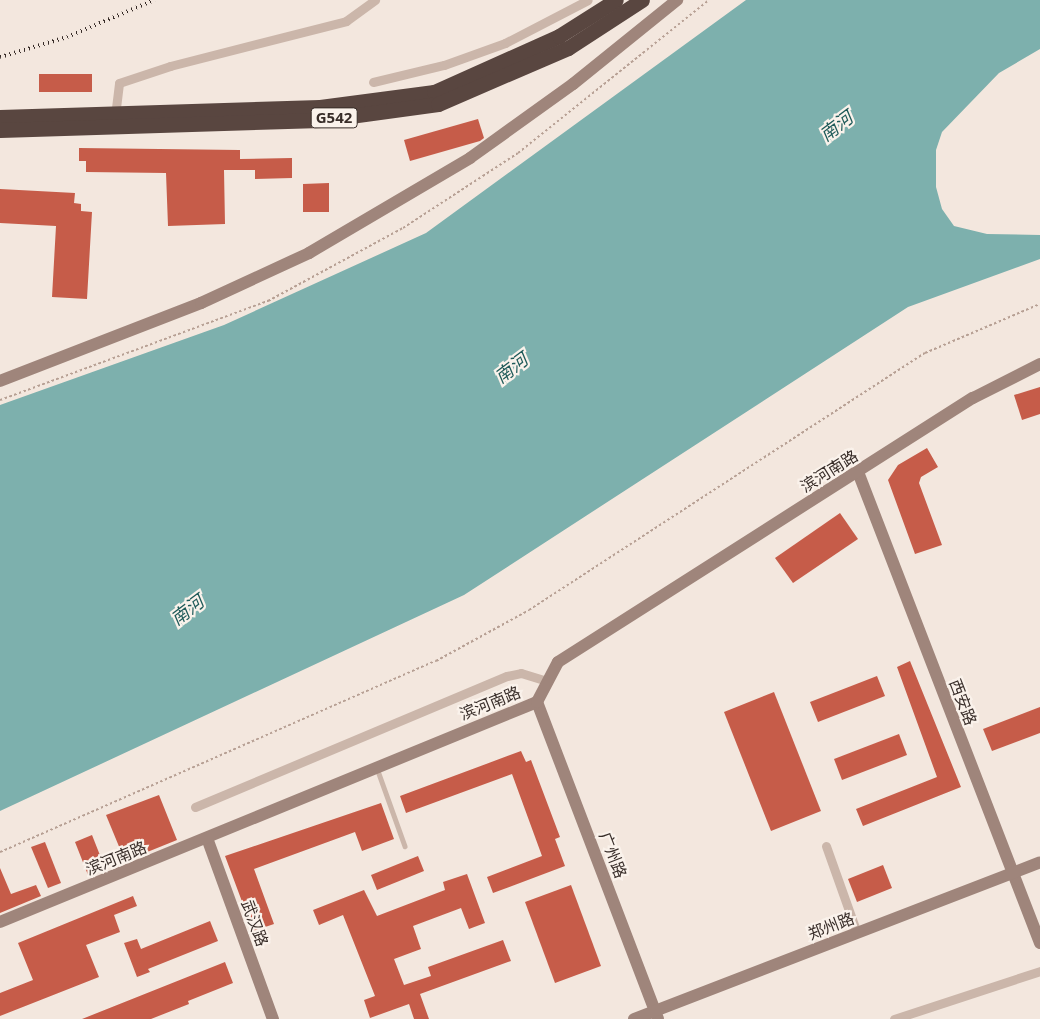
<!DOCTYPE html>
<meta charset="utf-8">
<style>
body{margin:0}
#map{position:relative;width:1040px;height:1019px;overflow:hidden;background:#f3e7de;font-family:"Noto Sans","Noto Sans SC",sans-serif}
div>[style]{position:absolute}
.water>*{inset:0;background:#7db0ad}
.building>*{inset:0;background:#c65c49}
.path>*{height:2px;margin-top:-1px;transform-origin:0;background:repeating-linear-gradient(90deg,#b7a094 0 2.5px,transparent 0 5px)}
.lane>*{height:4.5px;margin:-2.25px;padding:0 2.25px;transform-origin:2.25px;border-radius:2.25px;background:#cbb6aa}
.street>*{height:9px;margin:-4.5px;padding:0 4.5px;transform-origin:4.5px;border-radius:4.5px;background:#cbb6aa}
.secondary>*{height:12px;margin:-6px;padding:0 6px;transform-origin:6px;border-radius:6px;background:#9f857b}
.highway>*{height:15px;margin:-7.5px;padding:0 7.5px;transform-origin:7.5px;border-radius:7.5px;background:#594640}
.rail>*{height:4px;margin-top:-2px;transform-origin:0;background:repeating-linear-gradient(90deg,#382d29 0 1px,transparent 0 5px)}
span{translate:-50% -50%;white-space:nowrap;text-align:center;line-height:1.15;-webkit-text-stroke:4.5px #faf2eb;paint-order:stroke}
.shield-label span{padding:1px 4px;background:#faf2eb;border:1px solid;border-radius:4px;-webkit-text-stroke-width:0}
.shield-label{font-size:15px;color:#382d29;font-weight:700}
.street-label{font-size:16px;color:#382d29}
.water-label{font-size:18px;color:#1e5a59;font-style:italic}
</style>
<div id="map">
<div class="water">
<div style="clip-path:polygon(746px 0,1040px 0,1040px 49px,999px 73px,942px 132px,936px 150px,936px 187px,942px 209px,954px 226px,987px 234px,1040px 235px,1040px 259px,908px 307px,464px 595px,0 811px,0 405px,224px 325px,426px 233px)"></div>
</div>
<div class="building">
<div style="clip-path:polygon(39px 74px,92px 74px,92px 92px,39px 92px)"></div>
<div style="clip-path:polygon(478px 119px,484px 138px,480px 141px,410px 161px,404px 140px)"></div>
<div style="clip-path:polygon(79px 148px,240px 150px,240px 159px,292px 158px,292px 178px,255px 179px,255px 170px,224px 170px,225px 224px,168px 226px,166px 173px,86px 172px,86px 161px,79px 161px)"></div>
<div style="clip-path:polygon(329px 183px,329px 212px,303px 212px,303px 184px)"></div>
<div style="clip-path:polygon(0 189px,75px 193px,74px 203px,81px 204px,81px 211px,92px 212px,87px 299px,52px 297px,56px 226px,0 223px)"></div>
<div style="clip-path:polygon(1040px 387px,1040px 414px,1022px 420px,1014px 395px)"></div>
<div style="clip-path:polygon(927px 448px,938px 467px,921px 477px,919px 483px,942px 545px,915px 554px,888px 480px,898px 465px)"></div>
<div style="clip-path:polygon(840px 513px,858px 539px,793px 583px,775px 558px)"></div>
<div style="clip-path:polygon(910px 661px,961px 787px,863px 826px,856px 809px,937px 777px,897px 667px)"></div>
<div style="clip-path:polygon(877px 676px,885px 696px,818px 722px,810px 702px)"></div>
<div style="clip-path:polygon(774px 692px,821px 811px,771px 831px,724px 712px)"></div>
<div style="clip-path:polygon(1040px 707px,1040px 733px,992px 751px,983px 729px)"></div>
<div style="clip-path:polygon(899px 734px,907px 755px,842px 780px,834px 759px)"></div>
<div style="clip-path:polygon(521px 751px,526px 762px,531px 760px,560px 837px,555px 839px,565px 866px,493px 893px,487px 877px,542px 856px,512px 774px,406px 813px,400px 796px)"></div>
<div style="clip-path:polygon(159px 795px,177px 840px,125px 861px,106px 815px)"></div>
<div style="clip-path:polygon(381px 803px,394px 839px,362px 851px,355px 832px,254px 869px,274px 924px,253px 931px,225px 856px)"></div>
<div style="clip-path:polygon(92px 835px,105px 868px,88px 875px,75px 842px)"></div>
<div style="clip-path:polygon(45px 842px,61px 883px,48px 888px,31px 847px)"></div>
<div style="clip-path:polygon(418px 856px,424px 871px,377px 890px,371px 875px)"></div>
<div style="clip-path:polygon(883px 865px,892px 888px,857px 902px,848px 879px)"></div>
<div style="clip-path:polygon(0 868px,11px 894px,36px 885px,41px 896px,0 913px)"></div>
<div style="clip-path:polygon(467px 874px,485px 923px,469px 929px,461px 908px,413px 926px,421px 949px,394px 959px,404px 985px,431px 976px,428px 967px,503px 940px,511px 961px,420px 994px,429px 1019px,414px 1019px,409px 1004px,370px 1018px,364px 1000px,375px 996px,343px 915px,319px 925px,313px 910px,364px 890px,377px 916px,445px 890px,443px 882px)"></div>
<div style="clip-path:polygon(571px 885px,601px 966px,555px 983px,525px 902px)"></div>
<div style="clip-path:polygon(133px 896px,137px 906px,114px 915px,120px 932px,86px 945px,99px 977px,0 1016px,0 993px,33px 980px,18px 943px)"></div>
<div style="clip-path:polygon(210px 921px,218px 941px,148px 969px,150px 972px,137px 977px,124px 943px,137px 939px,141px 949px)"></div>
<div style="clip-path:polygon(225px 962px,233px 983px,188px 1001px,189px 1004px,151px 1019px,82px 1019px)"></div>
</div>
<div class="path">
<div style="left:0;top:400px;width:286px;rotate:-20.3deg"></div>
<div style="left:268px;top:301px;width:153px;rotate:-28.4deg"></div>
<div style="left:403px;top:228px;width:137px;rotate:-33.1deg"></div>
<div style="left:518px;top:153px;width:245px;rotate:-38.7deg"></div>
<div style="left:0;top:852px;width:476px;rotate:-23.7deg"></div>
<div style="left:436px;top:661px;width:106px;rotate:-28.7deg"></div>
<div style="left:529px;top:610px;width:472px;rotate:-33deg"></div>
<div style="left:925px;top:353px;width:125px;rotate:-23.1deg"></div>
</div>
<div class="lane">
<div style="left:377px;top:768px;width:83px;rotate:70.3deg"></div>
</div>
<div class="street">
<div style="left:373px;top:82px;width:73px;rotate:-13.5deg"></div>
<div style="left:444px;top:65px;width:65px;rotate:-19.8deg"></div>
<div style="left:505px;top:43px;width:93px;rotate:-27.4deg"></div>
<div style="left:115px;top:116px;width:33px;rotate:-83deg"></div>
<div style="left:119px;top:83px;width:54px;rotate:-18.4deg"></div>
<div style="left:170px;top:66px;width:182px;rotate:-14.3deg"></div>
<div style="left:346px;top:21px;width:36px;rotate:-36deg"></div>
<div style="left:195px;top:807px;width:338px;rotate:-22.8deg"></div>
<div style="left:507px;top:676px;width:14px;rotate:-12deg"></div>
<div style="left:521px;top:673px;width:28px;rotate:17deg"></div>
<div style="left:826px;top:846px;width:92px;rotate:70.4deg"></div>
<div style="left:894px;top:1019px;width:154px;rotate:-18.2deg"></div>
</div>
<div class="secondary">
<div style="left:0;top:381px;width:216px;rotate:-21.2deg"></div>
<div style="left:201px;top:303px;width:119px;rotate:-24.8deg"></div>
<div style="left:309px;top:253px;width:187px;rotate:-30.5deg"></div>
<div style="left:470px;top:158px;width:127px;rotate:-35.7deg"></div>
<div style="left:573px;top:84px;width:134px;rotate:-38.9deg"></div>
<div style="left:858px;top:472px;width:505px;rotate:68.87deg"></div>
<div style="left:537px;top:702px;width:339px;rotate:69.1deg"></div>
<div style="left:207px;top:838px;width:193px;rotate:70deg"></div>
<div style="left:0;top:922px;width:580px;rotate:-22.28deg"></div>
<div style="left:537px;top:702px;width:45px;rotate:-62.3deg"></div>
<div style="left:558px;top:662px;width:492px;rotate:-32.5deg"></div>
<div style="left:973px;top:398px;width:75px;rotate:-26.9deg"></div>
<div style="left:634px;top:1019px;width:435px;rotate:-21.1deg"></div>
</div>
<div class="highway">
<div style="left:0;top:117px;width:320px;rotate:-1.8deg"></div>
<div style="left:320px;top:107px;width:115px;rotate:-7.5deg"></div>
<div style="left:434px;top:92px;width:137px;rotate:-24.1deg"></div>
<div style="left:559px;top:36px;width:67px;rotate:-32.3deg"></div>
<div style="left:0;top:130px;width:321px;rotate:-1.8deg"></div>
<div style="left:321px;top:120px;width:118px;rotate:-7.8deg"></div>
<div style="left:438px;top:104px;width:142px;rotate:-23.3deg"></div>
<div style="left:568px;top:48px;width:88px;rotate:-33deg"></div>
</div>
<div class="rail">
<div style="left:0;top:57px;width:70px;rotate:-16.6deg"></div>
<div style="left:67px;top:37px;width:95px;rotate:-23deg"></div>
</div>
<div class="shield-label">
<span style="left:334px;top:118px">G542</span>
</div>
<div class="street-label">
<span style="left:829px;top:471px;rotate:-32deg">滨河南路</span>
<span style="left:963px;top:702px;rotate:69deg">西安路</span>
<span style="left:490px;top:703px;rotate:-22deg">滨河南路</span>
<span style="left:613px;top:855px;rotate:69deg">广州路</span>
<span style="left:116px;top:858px;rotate:-22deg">滨河南路</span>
<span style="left:255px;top:923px;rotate:70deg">武汉路</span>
<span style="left:831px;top:926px;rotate:-21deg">郑州路</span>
</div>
<div class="water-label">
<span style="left:836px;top:126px;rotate:-37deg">南河</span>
<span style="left:511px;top:368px;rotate:-37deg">南河</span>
<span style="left:187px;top:610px;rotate:-37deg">南河</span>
</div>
</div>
